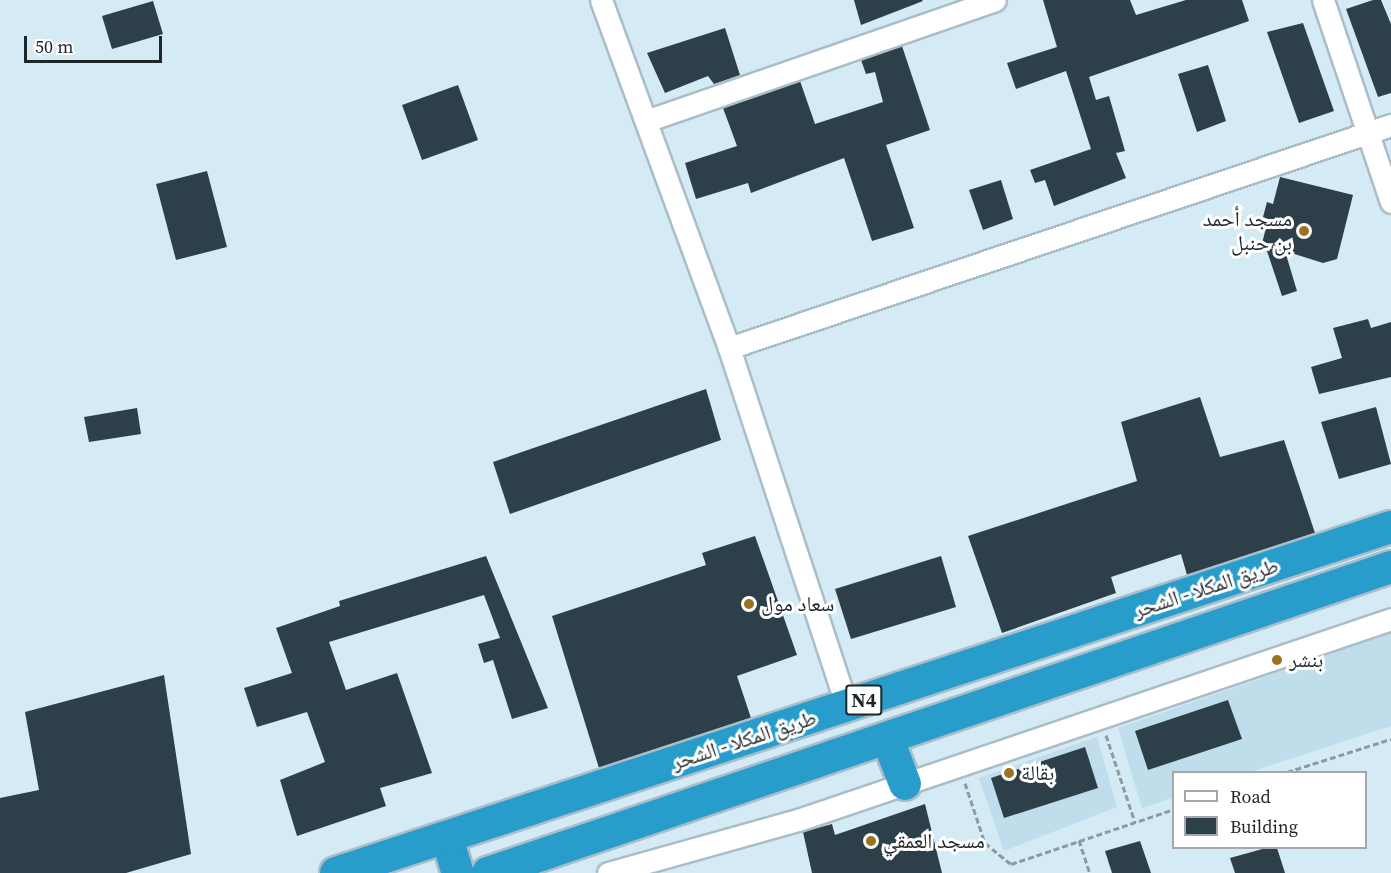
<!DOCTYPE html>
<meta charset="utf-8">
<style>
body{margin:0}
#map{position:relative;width:1391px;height:873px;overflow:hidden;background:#d4eaf5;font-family:"Source Serif 4","Noto Naskh Arabic",serif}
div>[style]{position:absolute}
.built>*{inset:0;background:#c0ddec}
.building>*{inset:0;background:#2d3f48}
.path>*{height:3px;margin-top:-1.5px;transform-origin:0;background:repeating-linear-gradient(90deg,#8b9ba4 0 6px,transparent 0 9px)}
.roads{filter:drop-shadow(2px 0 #a9bec9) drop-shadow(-2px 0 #a9bec9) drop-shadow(0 2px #a9bec9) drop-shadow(0 -2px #a9bec9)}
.minor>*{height:21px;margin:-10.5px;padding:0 10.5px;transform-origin:10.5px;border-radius:10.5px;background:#fff}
.highway>*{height:32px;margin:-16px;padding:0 16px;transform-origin:16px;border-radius:16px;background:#289dcc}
.dots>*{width:16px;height:16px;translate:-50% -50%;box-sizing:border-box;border:3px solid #fff;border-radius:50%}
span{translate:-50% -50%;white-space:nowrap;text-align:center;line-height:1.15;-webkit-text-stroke:6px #fff;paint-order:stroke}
.shield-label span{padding:2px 4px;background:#fff;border:2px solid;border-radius:4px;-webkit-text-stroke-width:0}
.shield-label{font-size:20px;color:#1e262a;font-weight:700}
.poi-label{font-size:21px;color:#1e262a}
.right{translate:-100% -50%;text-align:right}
.left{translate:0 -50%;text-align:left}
.street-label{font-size:21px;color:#1e262a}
.legend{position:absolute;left:1172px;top:771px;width:195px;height:78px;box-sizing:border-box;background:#fff;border:2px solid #a5a8aa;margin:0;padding:8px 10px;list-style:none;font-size:18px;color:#1e262a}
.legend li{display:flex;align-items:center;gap:12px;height:30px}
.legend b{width:30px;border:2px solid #a5a8aa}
.scale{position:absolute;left:24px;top:36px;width:138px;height:27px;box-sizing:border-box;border:3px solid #1e262a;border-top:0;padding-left:8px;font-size:18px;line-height:21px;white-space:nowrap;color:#1e262a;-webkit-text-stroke:4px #fff;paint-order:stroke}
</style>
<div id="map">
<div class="built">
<div style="clip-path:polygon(1391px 633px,1391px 726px,1250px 772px,1174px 772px,1173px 798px,1142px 808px,1118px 728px)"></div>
<div style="clip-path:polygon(1097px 737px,1117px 807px,1004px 851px,979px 778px)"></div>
</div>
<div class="building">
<div style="clip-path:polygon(854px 0,922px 0,923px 1px,861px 25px)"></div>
<div style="clip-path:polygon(1043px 0,1130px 0,1136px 15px,1186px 0,1242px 0,1249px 21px,1089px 77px,1096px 100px,1109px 96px,1125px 151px,1116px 153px,1126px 178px,1054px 206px,1045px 180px,1035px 183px,1030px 170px,1091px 149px,1066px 71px,1016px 89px,1007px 63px,1057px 47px)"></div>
<div style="clip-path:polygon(1373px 0,1381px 0,1391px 24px,1391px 93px,1378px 97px,1346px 9px)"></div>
<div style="clip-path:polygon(153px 1px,163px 34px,112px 49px,102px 16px)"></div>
<div style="clip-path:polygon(1303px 23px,1334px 111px,1299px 123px,1267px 32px)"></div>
<div style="clip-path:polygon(725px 28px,740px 75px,714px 84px,708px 76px,665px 93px,647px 53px)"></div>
<div style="clip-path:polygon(902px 46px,930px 130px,886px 145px,914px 228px,872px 241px,844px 158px,751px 193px,748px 183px,696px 199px,685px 163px,737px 146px,723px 108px,800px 81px,815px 124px,883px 102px,875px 72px,866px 74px,861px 60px)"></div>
<div style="clip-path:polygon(1208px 65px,1226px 121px,1197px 132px,1178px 74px)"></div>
<div style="clip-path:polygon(458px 85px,478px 140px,422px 160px,402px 105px)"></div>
<div style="clip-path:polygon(207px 171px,227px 247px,176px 260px,156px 184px)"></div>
<div style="clip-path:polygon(1280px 177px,1353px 195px,1337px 259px,1323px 263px,1285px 251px,1297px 291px,1282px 296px,1265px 245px,1262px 244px,1268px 219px,1263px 217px,1267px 202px,1273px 204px)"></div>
<div style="clip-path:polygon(1001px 180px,1013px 219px,983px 230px,969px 190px)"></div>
<div style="clip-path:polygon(1368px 319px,1371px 328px,1391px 322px,1391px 377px,1319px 394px,1311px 367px,1342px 358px,1333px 328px)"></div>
<div style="clip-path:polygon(706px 389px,721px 440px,510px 514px,493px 462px)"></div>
<div style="clip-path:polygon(1200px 397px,1220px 457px,1284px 440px,1315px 533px,1187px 575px,1181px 554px,1111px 577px,1116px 593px,1002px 633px,968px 536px,1137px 481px,1121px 422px)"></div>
<div style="clip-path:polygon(1376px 407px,1391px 464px,1339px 479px,1321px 422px)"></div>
<div style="clip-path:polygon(137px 408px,141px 434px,89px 442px,84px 417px)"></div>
<div style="clip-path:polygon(755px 536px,797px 655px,737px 676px,751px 718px,599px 768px,552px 616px,706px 565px,702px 553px)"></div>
<div style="clip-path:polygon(486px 556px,548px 708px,512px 719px,493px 660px,484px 663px,478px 644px,500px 638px,484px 595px,329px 642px,346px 690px,397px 673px,432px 773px,380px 788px,386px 806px,297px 836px,280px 780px,325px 762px,307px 712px,257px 727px,244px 688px,292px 673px,276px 628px,340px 606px,339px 601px)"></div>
<div style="clip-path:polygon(941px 556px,956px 607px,851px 639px,835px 589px)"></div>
<div style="clip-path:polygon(164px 675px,191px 854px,126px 873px,0 873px,0 798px,39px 790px,25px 712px)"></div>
<div style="clip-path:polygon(1228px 700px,1242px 739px,1148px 770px,1135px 731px)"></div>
<div style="clip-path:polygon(1085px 747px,1098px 788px,1004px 818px,991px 778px)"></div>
<div style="clip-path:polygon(925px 804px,942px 873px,812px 873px,803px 832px,832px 824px,835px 835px)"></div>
<div style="clip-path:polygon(1140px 841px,1151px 873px,1112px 873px,1105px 851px)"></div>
<div style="clip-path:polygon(1266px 848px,1277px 848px,1285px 873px,1235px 873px,1230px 858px)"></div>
</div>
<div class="path">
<div style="left:1106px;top:735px;width:92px;rotate:71.6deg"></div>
<div style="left:1287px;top:772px;width:109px;rotate:-17.6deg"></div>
<div style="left:965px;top:783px;width:63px;rotate:71.6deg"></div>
<div style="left:985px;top:843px;width:33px;rotate:39deg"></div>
<div style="left:1011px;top:864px;width:172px;rotate:-18.6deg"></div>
<div style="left:1079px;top:840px;width:35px;rotate:72deg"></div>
</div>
<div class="roads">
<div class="minor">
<div style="left:601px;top:0;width:371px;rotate:69.8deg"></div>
<div style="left:729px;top:348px;width:377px;rotate:71.8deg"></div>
<div style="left:1323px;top:0;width:213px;rotate:71.4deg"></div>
<div style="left:646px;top:121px;width:369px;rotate:-19.1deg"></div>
<div style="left:729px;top:348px;width:699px;rotate:-18.62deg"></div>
<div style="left:608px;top:873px;width:197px;rotate:-15.6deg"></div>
<div style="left:798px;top:820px;width:626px;rotate:-18.72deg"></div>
</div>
<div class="highway">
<div style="left:888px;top:740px;width:47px;rotate:68.9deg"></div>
<div style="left:447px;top:838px;width:37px;rotate:73deg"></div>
<div style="left:336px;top:873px;width:1110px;rotate:-18.16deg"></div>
<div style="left:488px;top:873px;width:953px;rotate:-18.72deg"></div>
</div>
</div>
<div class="dots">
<div style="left:1304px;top:231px;background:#9b7220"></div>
<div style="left:749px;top:604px;background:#9b7220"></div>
<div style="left:1277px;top:660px;background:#9b7220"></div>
<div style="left:1009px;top:773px;background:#9b7220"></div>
<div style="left:871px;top:841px;background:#9b7220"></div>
</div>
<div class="shield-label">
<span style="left:864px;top:700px">N4</span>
</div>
<div class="poi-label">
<span class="right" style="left:1292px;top:231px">مسجد أحمد<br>بن حنبل</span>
<span class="left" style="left:761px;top:604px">سعاد مول</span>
<span class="left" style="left:1289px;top:660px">بنشر</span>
<span class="left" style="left:1021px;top:773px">بقالة</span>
<span class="left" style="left:883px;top:841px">مسجد العمقي</span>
</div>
<div class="street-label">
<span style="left:1206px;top:588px;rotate:-18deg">طريق المكلا - الشحر</span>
<span style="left:744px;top:740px;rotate:-18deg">طريق المكلا - الشحر</span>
</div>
<ul class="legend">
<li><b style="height:8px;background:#fff"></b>Road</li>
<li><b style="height:16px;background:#2d3f48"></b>Building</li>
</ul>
<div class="scale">50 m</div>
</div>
